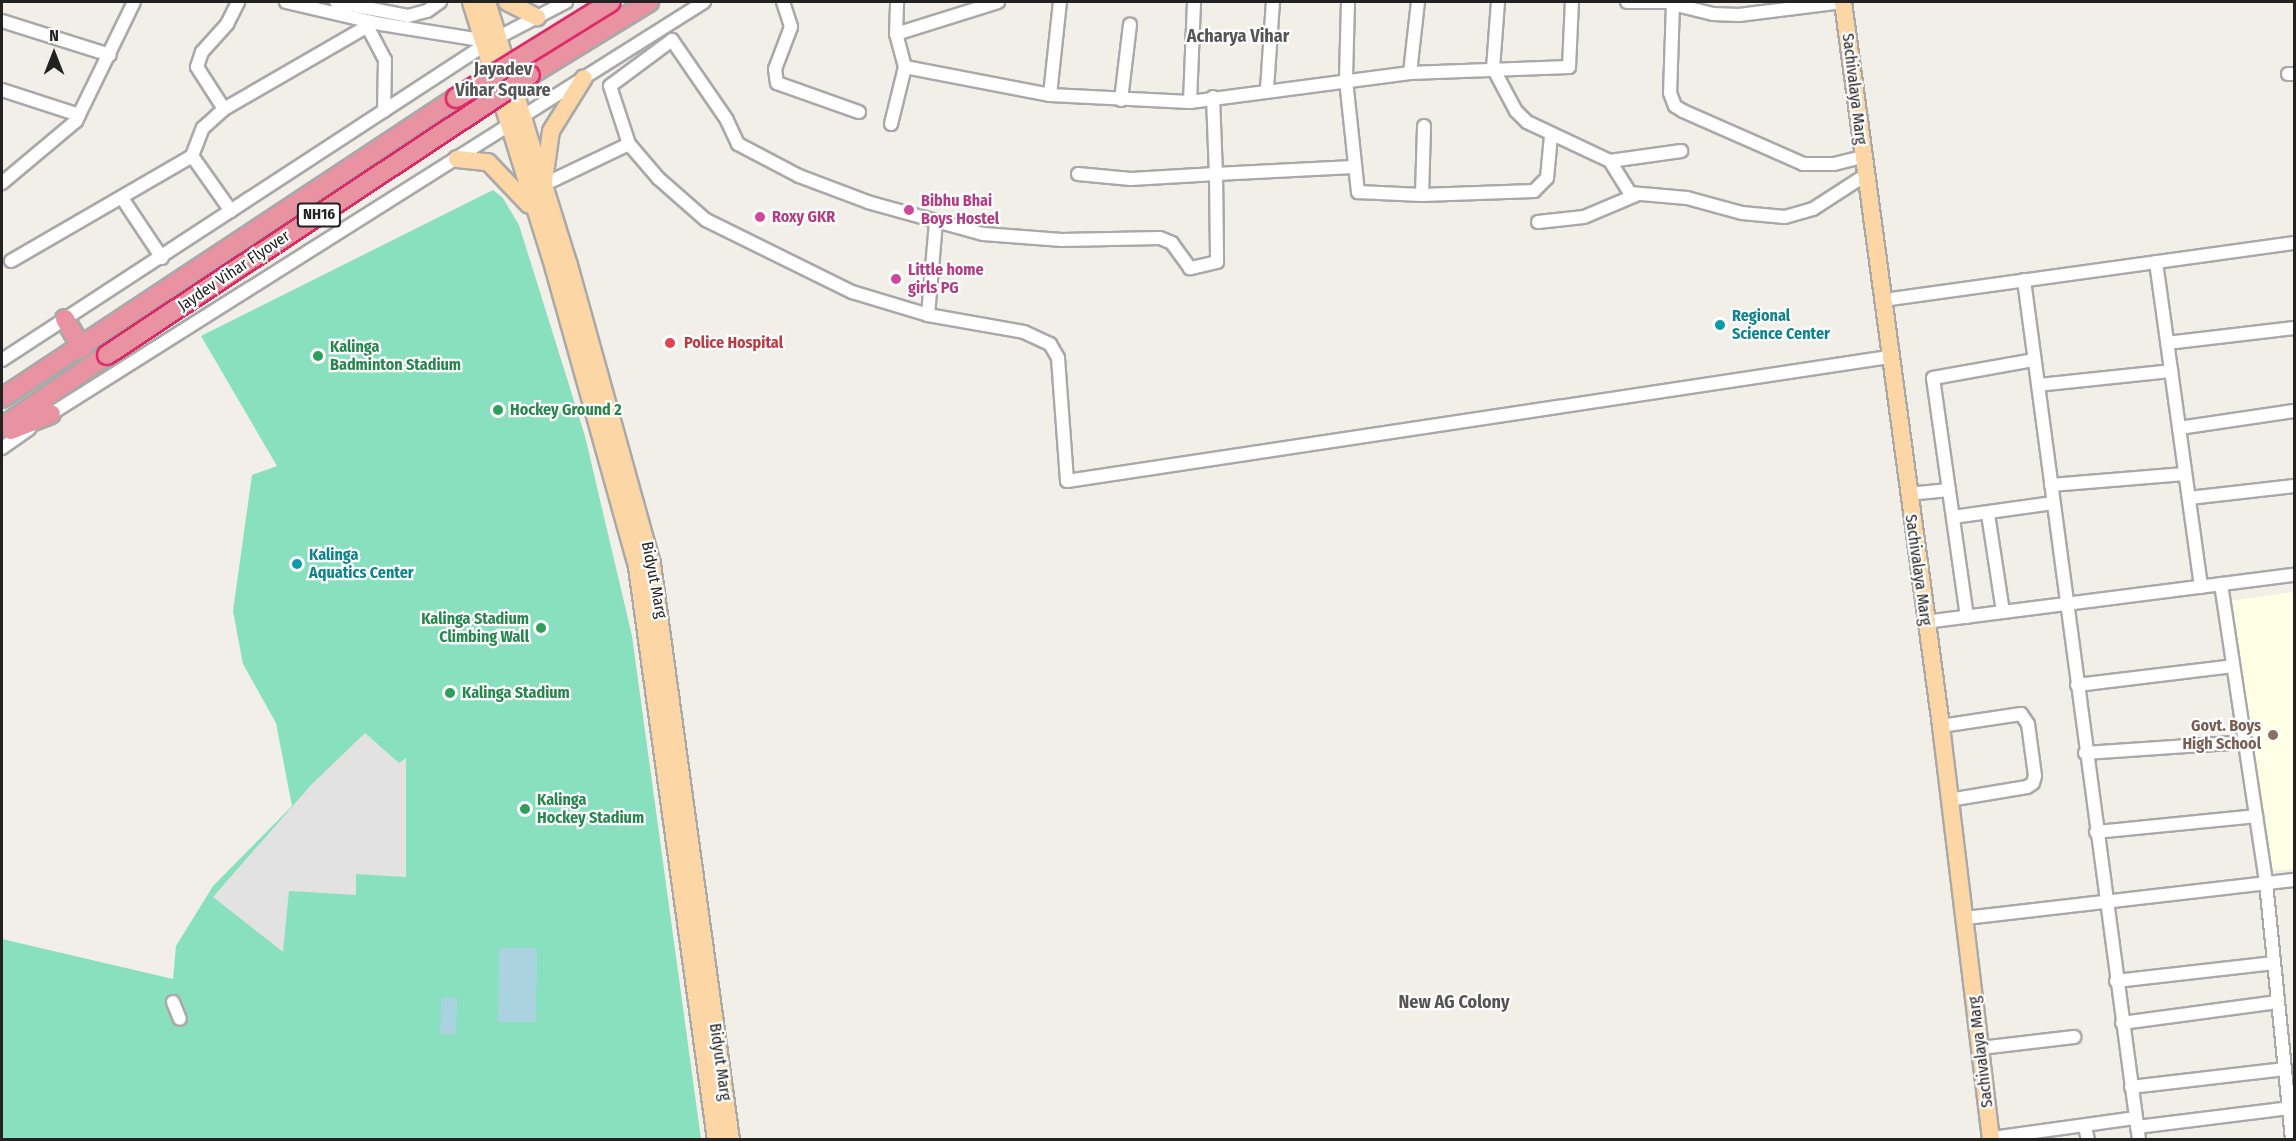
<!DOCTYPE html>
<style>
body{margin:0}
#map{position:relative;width:2296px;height:1141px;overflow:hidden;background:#f2efe9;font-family:"Fira Sans Condensed",sans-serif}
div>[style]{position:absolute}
.education>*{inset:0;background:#ffffe5}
.pitch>*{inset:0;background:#88e0be}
.parking>*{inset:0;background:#e2e2e2}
.water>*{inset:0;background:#aad3df}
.roads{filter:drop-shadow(2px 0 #a9a9a9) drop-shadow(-2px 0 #a9a9a9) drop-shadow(0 2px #a9a9a9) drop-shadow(0 -2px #a9a9a9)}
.minor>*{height:12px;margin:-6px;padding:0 6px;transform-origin:6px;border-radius:6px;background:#fff}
.major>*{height:16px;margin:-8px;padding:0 8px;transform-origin:8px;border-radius:8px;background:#fcd6a4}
.highway>*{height:18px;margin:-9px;padding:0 9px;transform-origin:9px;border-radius:9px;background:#e892a2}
.bridges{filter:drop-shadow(2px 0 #dc2a67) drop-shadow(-2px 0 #dc2a67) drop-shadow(0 2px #dc2a67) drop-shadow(0 -2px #dc2a67)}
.highway-bridge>*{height:18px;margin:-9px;padding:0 9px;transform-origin:9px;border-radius:9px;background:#e892a2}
.dots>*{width:16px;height:16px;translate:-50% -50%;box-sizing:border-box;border:3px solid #fff;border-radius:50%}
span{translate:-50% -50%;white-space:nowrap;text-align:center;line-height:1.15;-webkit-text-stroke:4.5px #fff;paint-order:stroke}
.shield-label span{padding:2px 4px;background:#fff;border:2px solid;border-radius:4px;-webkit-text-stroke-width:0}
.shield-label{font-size:15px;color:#222;font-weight:700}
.street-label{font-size:16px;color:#222}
.hotel-label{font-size:16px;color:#b23c85;font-weight:700}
.left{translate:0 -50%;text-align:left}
.culture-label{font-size:16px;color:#0d838f;font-weight:700}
.health-label{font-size:16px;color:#be3a42;font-weight:700}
.leisure-label{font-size:16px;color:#27864d;font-weight:700}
.right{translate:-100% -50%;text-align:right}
.education-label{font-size:16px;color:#785e54;font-weight:700}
.neighbourhood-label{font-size:18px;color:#555;font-weight:700}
.frame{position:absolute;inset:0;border:3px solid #222;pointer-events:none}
.north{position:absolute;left:24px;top:24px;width:60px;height:60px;-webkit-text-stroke:4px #fff;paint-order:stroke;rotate:0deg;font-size:16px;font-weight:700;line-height:24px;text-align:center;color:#222}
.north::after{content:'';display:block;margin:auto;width:21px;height:27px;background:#222;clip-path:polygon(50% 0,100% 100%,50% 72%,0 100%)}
</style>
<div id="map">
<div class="education">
<div style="clip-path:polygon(2294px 592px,2294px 869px,2272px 871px,2230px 601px)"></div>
</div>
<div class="pitch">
<div style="clip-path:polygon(493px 190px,503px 198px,519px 225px,585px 436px,632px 636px,701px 1139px,2px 1140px,2px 939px,173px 979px,176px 946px,213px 886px,292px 806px,276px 723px,243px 664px,233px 611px,252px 475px,277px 466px,201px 336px)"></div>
</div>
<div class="parking">
<div style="clip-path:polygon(365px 733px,399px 763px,406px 758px,406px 877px,356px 874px,356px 895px,289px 891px,283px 952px,213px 897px,311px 785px)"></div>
</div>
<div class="water">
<div style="clip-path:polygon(499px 948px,537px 948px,536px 1022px,498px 1022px)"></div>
<div style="clip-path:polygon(441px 998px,457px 998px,456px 1035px,440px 1035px)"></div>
</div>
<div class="roads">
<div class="minor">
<div style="left:286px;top:2px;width:98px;rotate:13deg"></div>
<div style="left:381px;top:24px;width:101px;rotate:9.1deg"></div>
<div style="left:336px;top:2px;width:73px;rotate:11deg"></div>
<div style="left:408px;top:16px;width:20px;rotate:-15deg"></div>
<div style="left:427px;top:11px;width:16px;rotate:-35deg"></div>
<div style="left:783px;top:2px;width:26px;rotate:72deg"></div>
<div style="left:791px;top:27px;width:45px;rotate:110.9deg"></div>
<div style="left:775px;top:69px;width:14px;rotate:82deg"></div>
<div style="left:777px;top:83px;width:87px;rotate:19.5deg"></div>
<div style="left:1348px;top:2px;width:78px;rotate:91.5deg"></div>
<div style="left:1346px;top:80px;width:113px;rotate:83.9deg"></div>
<div style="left:1358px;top:192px;width:64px;rotate:2.7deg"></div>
<div style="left:1422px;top:195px;width:112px;rotate:-2deg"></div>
<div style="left:1534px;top:191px;width:18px;rotate:-45deg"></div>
<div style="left:1547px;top:178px;width:42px;rotate:-84.6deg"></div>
<div style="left:1498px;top:2px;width:66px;rotate:94.3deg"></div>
<div style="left:1493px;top:68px;width:49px;rotate:61.9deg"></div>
<div style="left:1516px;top:111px;width:16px;rotate:45deg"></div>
<div style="left:1527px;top:122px;width:92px;rotate:25.2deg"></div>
<div style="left:1610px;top:161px;width:72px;rotate:-8deg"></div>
<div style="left:1627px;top:2px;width:47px"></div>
<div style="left:1843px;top:2px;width:105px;rotate:172.9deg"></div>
<div style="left:1739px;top:15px;width:26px;rotate:-178deg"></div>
<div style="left:1713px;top:14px;width:41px;rotate:-166deg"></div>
<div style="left:1673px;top:4px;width:89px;rotate:91.9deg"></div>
<div style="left:1670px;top:93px;width:14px;rotate:69deg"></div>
<div style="left:1675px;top:106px;width:9px;rotate:32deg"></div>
<div style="left:1683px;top:111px;width:131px;rotate:23.8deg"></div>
<div style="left:1803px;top:164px;width:31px"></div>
<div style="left:1834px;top:164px;width:30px;rotate:-14deg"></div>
<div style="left:2px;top:21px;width:113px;rotate:17.5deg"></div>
<div style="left:365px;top:22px;width:43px;rotate:62.2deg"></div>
<div style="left:385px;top:60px;width:51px;rotate:91.1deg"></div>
<div style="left:896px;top:34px;width:107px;rotate:-17.4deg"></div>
<div style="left:497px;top:38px;width:78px;rotate:-27.6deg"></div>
<div style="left:905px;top:67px;width:148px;rotate:10.9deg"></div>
<div style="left:1050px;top:95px;width:140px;rotate:2.9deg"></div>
<div style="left:1190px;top:102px;width:222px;rotate:-7.5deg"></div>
<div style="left:1410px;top:73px;width:71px;rotate:-83.6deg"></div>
<div style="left:1410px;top:73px;width:159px;rotate:-2.2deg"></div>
<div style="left:1569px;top:67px;width:65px;rotate:-87.4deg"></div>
<div style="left:2288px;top:74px;width:6px"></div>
<div style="left:1267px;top:89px;width:87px;rotate:-86.1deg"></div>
<div style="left:2px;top:90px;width:81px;rotate:18deg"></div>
<div style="left:1050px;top:95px;width:94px;rotate:-83.9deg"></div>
<div style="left:1213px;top:97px;width:77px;rotate:87.8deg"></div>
<div style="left:1216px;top:174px;width:137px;rotate:-2.9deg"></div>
<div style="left:1121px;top:100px;width:76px;rotate:-83.2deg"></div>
<div style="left:1190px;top:102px;width:100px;rotate:-87.7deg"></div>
<div style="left:224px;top:109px;width:50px;rotate:-122.7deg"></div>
<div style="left:197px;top:67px;width:16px;rotate:-72deg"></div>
<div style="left:202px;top:52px;width:38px;rotate:-48deg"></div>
<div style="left:227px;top:24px;width:25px;rotate:-63deg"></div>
<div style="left:891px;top:124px;width:59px;rotate:-76.2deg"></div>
<div style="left:905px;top:67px;width:34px;rotate:-105deg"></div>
<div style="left:896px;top:34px;width:32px;rotate:-88deg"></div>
<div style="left:1610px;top:161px;width:38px;rotate:58deg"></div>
<div style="left:1630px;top:193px;width:57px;rotate:5deg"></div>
<div style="left:1687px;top:198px;width:57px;rotate:15.3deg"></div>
<div style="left:1742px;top:213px;width:43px;rotate:5.3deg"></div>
<div style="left:1785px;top:217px;width:29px;rotate:-16deg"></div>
<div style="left:1813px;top:209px;width:64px;rotate:-32.9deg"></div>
<div style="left:1078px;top:174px;width:53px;rotate:5.4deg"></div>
<div style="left:1131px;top:179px;width:85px;rotate:-3.4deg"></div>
<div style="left:1216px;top:174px;width:88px;rotate:89.3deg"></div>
<div style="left:1217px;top:262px;width:28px;rotate:167deg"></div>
<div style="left:1190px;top:268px;width:31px;rotate:-126deg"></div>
<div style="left:1172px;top:243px;width:13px;rotate:-157deg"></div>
<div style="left:1160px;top:238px;width:98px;rotate:178.8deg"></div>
<div style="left:1062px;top:240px;width:79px;rotate:-175.7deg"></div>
<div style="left:983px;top:234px;width:119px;rotate:-164.5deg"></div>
<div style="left:868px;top:202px;width:74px;rotate:-159.4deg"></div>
<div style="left:799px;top:176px;width:69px;rotate:-152.3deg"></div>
<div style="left:738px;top:144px;width:26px;rotate:-115deg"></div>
<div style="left:727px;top:120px;width:97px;rotate:-124.5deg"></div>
<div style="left:672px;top:40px;width:77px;rotate:143.4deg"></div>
<div style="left:610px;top:86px;width:61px;rotate:71.9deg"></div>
<div style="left:629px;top:144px;width:45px;rotate:49.5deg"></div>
<div style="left:658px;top:178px;width:64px;rotate:41.2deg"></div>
<div style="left:706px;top:220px;width:163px;rotate:26.3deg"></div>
<div style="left:852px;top:292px;width:79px;rotate:16.8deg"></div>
<div style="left:928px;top:315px;width:97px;rotate:10deg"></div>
<div style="left:1024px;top:332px;width:29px;rotate:25deg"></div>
<div style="left:1050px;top:344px;width:16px;rotate:60deg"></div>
<div style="left:1058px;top:358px;width:123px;rotate:85.8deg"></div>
<div style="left:1067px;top:481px;width:831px;rotate:-8.58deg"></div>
<div style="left:2px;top:183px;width:97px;rotate:-40deg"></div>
<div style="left:76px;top:121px;width:132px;rotate:-64deg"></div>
<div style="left:543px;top:185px;width:95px;rotate:-25.5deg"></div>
<div style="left:1422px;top:195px;width:69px;rotate:-88.3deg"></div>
<div style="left:122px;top:198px;width:72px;rotate:56.3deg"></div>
<div style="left:231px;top:211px;width:67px;rotate:-125.3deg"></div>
<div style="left:192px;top:156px;width:30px;rotate:-69deg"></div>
<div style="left:203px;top:128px;width:28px;rotate:-42deg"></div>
<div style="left:224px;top:109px;width:166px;rotate:-30deg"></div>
<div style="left:1538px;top:222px;width:46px;rotate:-6.2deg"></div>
<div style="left:1584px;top:217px;width:56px;rotate:-22.9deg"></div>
<div style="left:11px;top:261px;width:209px;rotate:-30.1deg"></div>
<div style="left:2156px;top:262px;width:328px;rotate:82.1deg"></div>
<div style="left:2024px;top:280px;width:868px;rotate:82.38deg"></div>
<div style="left:1883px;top:300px;width:415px;rotate:-7.9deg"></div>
<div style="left:928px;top:315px;width:93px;rotate:-85.1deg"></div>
<div style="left:2167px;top:343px;width:128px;rotate:-6.7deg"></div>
<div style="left:2px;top:360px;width:574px;rotate:-33.14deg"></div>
<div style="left:2038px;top:385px;width:134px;rotate:-6deg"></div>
<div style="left:46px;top:417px;width:778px;rotate:-32.24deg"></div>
<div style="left:2179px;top:428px;width:116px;rotate:-8.4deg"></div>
<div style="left:2px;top:448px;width:33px;rotate:-35deg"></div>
<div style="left:2051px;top:485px;width:134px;rotate:-4.7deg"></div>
<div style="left:1908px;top:494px;width:41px;rotate:-5.6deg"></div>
<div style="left:2189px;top:498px;width:106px;rotate:-6.5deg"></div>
<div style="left:1988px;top:514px;width:99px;rotate:81.3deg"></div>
<div style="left:1953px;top:517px;width:101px;rotate:-8deg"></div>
<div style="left:2221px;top:584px;width:302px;rotate:81.4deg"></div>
<div style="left:2266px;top:883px;width:258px;rotate:84.2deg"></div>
<div style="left:1967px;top:617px;width:241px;rotate:-98.1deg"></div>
<div style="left:1933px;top:378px;width:103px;rotate:-10.1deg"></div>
<div style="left:1925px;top:622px;width:372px;rotate:-7.3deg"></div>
<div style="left:2077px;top:685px;width:157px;rotate:-6.9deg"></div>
<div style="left:1941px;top:726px;width:81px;rotate:-8.5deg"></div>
<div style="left:2021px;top:714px;width:12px;rotate:55deg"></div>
<div style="left:2028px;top:724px;width:52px;rotate:82.3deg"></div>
<div style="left:2035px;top:776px;width:7px;rotate:106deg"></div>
<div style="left:2033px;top:783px;width:7px;rotate:146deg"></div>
<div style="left:2027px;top:787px;width:79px;rotate:170.5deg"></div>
<div style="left:2085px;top:753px;width:160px;rotate:-3.9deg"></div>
<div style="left:2096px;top:832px;width:161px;rotate:-5.7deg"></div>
<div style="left:1965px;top:918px;width:331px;rotate:-6.6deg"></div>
<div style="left:2116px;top:981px;width:159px;rotate:-6.5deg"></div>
<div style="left:173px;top:1002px;width:18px;rotate:68deg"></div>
<div style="left:2122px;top:1023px;width:157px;rotate:-7.7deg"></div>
<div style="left:1980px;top:1048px;width:95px;rotate:-6.7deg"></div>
<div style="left:2131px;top:1087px;width:155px;rotate:-6.7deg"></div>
<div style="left:2085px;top:1127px;width:13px;rotate:77deg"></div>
<div style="left:2137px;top:1127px;width:153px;rotate:-7.1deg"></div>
<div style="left:1991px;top:1138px;width:146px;rotate:-7.9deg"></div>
</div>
<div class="major">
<div style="left:471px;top:2px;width:280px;rotate:72.7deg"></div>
<div style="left:554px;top:269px;width:309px;rotate:74.4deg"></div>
<div style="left:637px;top:567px;width:578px;rotate:82.15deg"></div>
<div style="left:487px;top:2px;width:275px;rotate:72.7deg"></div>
<div style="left:569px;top:265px;width:310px;rotate:74.5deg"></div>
<div style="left:652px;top:564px;width:581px;rotate:82.19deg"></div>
<div style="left:507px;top:2px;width:34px;rotate:27deg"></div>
<div style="left:1843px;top:2px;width:731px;rotate:82.29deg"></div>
<div style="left:1941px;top:726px;width:417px;rotate:83.1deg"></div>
<div style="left:457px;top:159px;width:31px;rotate:6deg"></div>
<div style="left:488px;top:162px;width:59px;rotate:46.4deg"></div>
<div style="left:544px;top:181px;width:50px;rotate:-82deg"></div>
<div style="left:551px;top:131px;width:62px;rotate:-58.1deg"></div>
</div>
<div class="highway">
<div style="left:530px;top:75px;width:140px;rotate:-31.5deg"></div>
<div style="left:65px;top:319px;width:34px;rotate:60deg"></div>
<div style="left:2px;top:398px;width:544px;rotate:-33.46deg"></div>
<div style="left:2px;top:427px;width:127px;rotate:-34.4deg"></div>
<div style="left:11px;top:430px;width:43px;rotate:-21.8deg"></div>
</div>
</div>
<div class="bridges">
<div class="highway-bridge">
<div style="left:456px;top:98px;width:182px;rotate:-31.8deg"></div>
<div style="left:107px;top:355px;width:507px;rotate:-33.5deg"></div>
</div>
</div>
<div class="dots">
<div style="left:909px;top:210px;background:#d1479c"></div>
<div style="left:760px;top:217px;background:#d1479c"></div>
<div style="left:896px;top:279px;background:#d1479c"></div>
<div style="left:1720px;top:325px;background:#0f9aa8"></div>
<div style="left:670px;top:343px;background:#e0444e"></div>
<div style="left:318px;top:356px;background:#2e9e5b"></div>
<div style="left:498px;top:410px;background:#2e9e5b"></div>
<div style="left:297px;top:564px;background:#0f9aa8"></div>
<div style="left:541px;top:628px;background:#2e9e5b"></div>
<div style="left:450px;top:693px;background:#2e9e5b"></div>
<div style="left:2273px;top:735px;background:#8d6e63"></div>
<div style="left:525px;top:809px;background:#2e9e5b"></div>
</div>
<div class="shield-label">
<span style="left:319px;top:215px">NH16</span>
</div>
<div class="street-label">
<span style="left:1854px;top:89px;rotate:83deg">Sachivalaya Marg</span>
<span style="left:234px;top:271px;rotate:-34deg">Jaydev Vihar Flyover</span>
<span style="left:1918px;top:570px;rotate:82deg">Sachivalaya Marg</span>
<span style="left:654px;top:580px;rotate:79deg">Bidyut Marg</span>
<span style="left:1981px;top:1052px;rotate:-97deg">Sachivalaya Marg</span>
<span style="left:720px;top:1062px;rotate:82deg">Bidyut Marg</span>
</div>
<div class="hotel-label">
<span class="left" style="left:921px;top:210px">Bibhu Bhai<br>Boys Hostel</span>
<span class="left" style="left:772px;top:217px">Roxy GKR</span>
<span class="left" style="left:908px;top:279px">Little home<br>girls PG</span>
</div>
<div class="culture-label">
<span class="left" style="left:1732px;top:325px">Regional<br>Science Center</span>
<span class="left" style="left:309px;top:564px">Kalinga<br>Aquatics Center</span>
</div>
<div class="health-label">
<span class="left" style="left:684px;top:343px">Police Hospital</span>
</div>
<div class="leisure-label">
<span class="left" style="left:330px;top:356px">Kalinga<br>Badminton Stadium</span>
<span class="left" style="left:510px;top:410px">Hockey Ground 2</span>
<span class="right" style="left:529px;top:628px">Kalinga Stadium<br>Climbing Wall</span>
<span class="left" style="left:462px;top:693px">Kalinga Stadium</span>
<span class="left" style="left:537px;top:809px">Kalinga<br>Hockey Stadium</span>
</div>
<div class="education-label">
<span class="right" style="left:2261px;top:735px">Govt. Boys<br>High School</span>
</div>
<div class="neighbourhood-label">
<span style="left:1238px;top:36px">Acharya Vihar</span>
<span style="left:503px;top:80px">Jayadev<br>Vihar Square</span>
<span style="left:1454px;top:1002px">New AG Colony</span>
</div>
<div class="frame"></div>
<div class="north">N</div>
</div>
